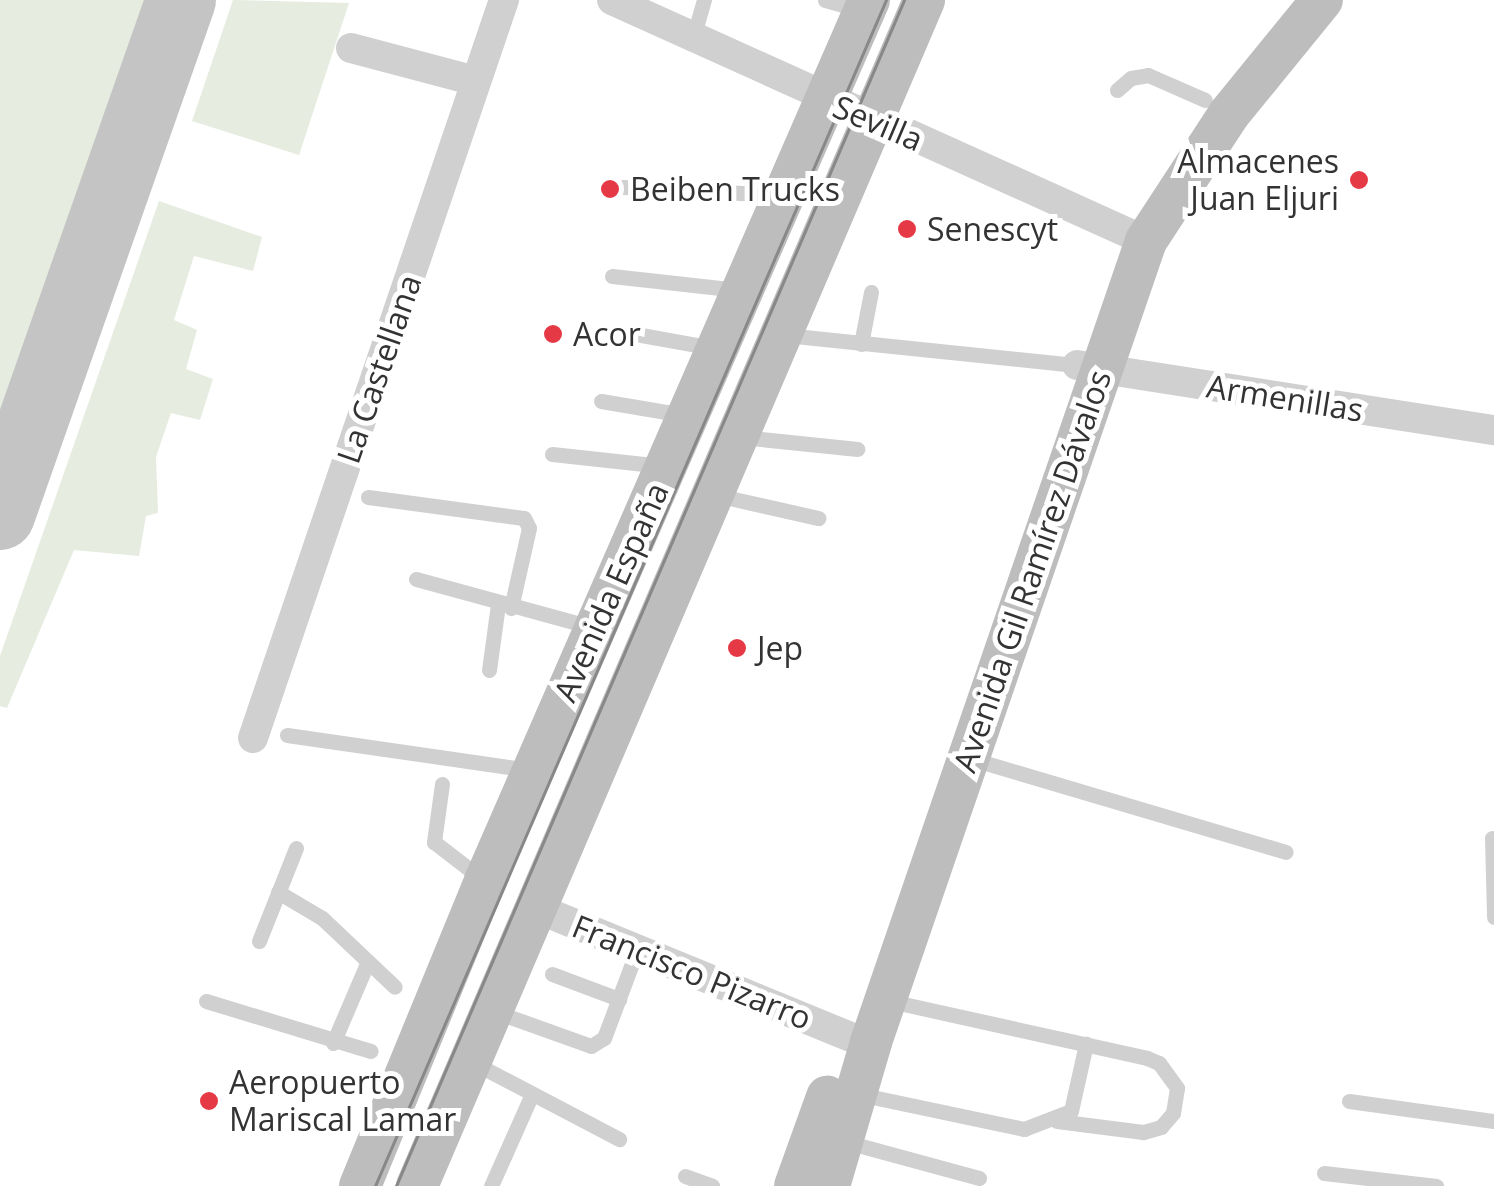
<!DOCTYPE html>
<meta charset="utf-8">
<style>
body{margin:0}
#map{position:relative;width:1494px;height:1186px;overflow:hidden;background:#fff;font-family:"Open Sans",sans-serif}
div>[style]{position:absolute}
.green>*{inset:0;background:#e6ecdf}
.taxiway>*{height:70px;margin:-35px;padding:0 35px;transform-origin:35px;border-radius:35px;background:#c4c4c4}
.service>*{height:15px;margin:-7.5px;padding:0 7.5px;transform-origin:7.5px;border-radius:7.5px;background:#d0d0d0}
.minor>*{height:30px;margin:-15px;padding:0 15px;transform-origin:15px;border-radius:15px;background:#d0d0d0}
.secondary>*{height:42px;margin:-21px;padding:0 21px;transform-origin:21px;border-radius:21px;background:#bdbdbd}
.tram>*{height:2.5px;margin:-1.25px;padding:0 1.25px;transform-origin:1.25px;border-radius:1.25px;background:#888}
.dots>*{width:28px;height:28px;translate:-50% -50%;box-sizing:border-box;border:5px solid #fff;border-radius:50%}
span{translate:-50% -50%;white-space:nowrap;text-align:center;line-height:1.15;-webkit-text-stroke:10px #fff;paint-order:stroke}
.street-label{font-size:32px;color:#333}
.poi-label{font-size:32px;color:#333}
.right{translate:-100% -50%;text-align:right}
.left{translate:0 -50%;text-align:left}
</style>
<div id="map">
<div class="green">
<div style="clip-path:polygon(0 0,146px 0,0 419px)"></div>
<div style="clip-path:polygon(233px 0,349px 3px,299px 155px,192px 121px)"></div>
<div style="clip-path:polygon(159px 201px,262px 237px,253px 271px,194px 256px,174px 320px,197px 330px,186px 369px,213px 379px,200px 420px,171px 413px,156px 457px,158px 513px,146px 516px,139px 556px,74px 550px,7px 708px,0 706px,0 656px)"></div>
</div>
<div class="taxiway">
<div style="left:0;top:515px;width:546px;rotate:-70.64deg"></div>
</div>
<div class="service">
<div style="left:825px;top:0;width:35px;rotate:16deg"></div>
<div style="left:693px;top:38px;width:40px;rotate:-74deg"></div>
<div style="left:1117px;top:90px;width:18px;rotate:-41deg"></div>
<div style="left:1131px;top:78px;width:17px;rotate:-10deg"></div>
<div style="left:1148px;top:75px;width:62px;rotate:23.7deg"></div>
<div style="left:623px;top:187px;width:157px;rotate:2.9deg"></div>
<div style="left:612px;top:276px;width:127px;rotate:6.3deg"></div>
<div style="left:630px;top:333px;width:84px;rotate:10.2deg"></div>
<div style="left:785px;top:335px;width:294px;rotate:5.9deg"></div>
<div style="left:861px;top:344px;width:53px;rotate:-79.1deg"></div>
<div style="left:601px;top:401px;width:84px;rotate:9.6deg"></div>
<div style="left:741px;top:437px;width:117px;rotate:5.9deg"></div>
<div style="left:552px;top:454px;width:111px;rotate:6.2deg"></div>
<div style="left:716px;top:495px;width:105px;rotate:12.7deg"></div>
<div style="left:368px;top:497px;width:157px;rotate:7.7deg"></div>
<div style="left:524px;top:518px;width:11px;rotate:63deg"></div>
<div style="left:529px;top:528px;width:82px;rotate:102.7deg"></div>
<div style="left:416px;top:579px;width:182px;rotate:15.3deg"></div>
<div style="left:489px;top:670px;width:67px;rotate:-82.2deg"></div>
<div style="left:287px;top:735px;width:246px;rotate:8.2deg"></div>
<div style="left:972px;top:759px;width:327px;rotate:16.5deg"></div>
<div style="left:442px;top:784px;width:59px;rotate:97.9deg"></div>
<div style="left:434px;top:842px;width:61px;rotate:37.6deg"></div>
<div style="left:1492px;top:838px;width:79px;rotate:88.5deg"></div>
<div style="left:278px;top:892px;width:51px;rotate:30.6deg"></div>
<div style="left:322px;top:918px;width:100px;rotate:43.4deg"></div>
<div style="left:259px;top:941px;width:100px;rotate:-68.3deg"></div>
<div style="left:552px;top:974px;width:72px;rotate:20.5deg"></div>
<div style="left:206px;top:1001px;width:172px;rotate:16.9deg"></div>
<div style="left:890px;top:1001px;width:263px;rotate:12.5deg"></div>
<div style="left:1147px;top:1058px;width:13px;rotate:23deg"></div>
<div style="left:1159px;top:1063px;width:31px;rotate:54deg"></div>
<div style="left:1177px;top:1088px;width:25px;rotate:99deg"></div>
<div style="left:1173px;top:1113px;width:18px;rotate:131deg"></div>
<div style="left:1161px;top:1127px;width:19px;rotate:164deg"></div>
<div style="left:1143px;top:1132px;width:87px;rotate:-172.7deg"></div>
<div style="left:496px;top:1012px;width:101px;rotate:19.7deg"></div>
<div style="left:591px;top:1046px;width:15px;rotate:-32deg"></div>
<div style="left:604px;top:1038px;width:94px;rotate:-69.4deg"></div>
<div style="left:333px;top:1043px;width:84px;rotate:-66.8deg"></div>
<div style="left:474px;top:1063px;width:164px;rotate:27.7deg"></div>
<div style="left:858px;top:1094px;width:170px;rotate:11.9deg"></div>
<div style="left:1024px;top:1129px;width:50px;rotate:-21deg"></div>
<div style="left:1071px;top:1111px;width:69px;rotate:-77.4deg"></div>
<div style="left:1349px;top:1101px;width:146px;rotate:7.9deg"></div>
<div style="left:843px;top:1141px;width:141px;rotate:15.2deg"></div>
<div style="left:1324px;top:1173px;width:113px;rotate:6.6deg"></div>
<div style="left:685px;top:1176px;width:29px;rotate:20deg"></div>
<div style="left:491px;top:1186px;width:101px;rotate:-66deg"></div>
</div>
<div class="minor">
<div style="left:612px;top:0;width:586px;rotate:24.29deg"></div>
<div style="left:351px;top:48px;width:129px;rotate:14.8deg"></div>
<div style="left:1077px;top:365px;width:422px;rotate:8.9deg"></div>
<div style="left:253px;top:738px;width:780px;rotate:-71.22deg"></div>
<div style="left:536px;top:908px;width:361px;rotate:22.3deg"></div>
</div>
<div class="secondary">
<div style="left:360px;top:1186px;width:330px;rotate:-67.7deg"></div>
<div style="left:485px;top:881px;width:961px;rotate:-66.45deg"></div>
<div style="left:417px;top:1186px;width:1290px;rotate:-66.85deg"></div>
<div style="left:795px;top:1186px;width:95px;rotate:-70.2deg"></div>
<div style="left:829px;top:1186px;width:150px;rotate:-73.7deg"></div>
<div style="left:871px;top:1042px;width:847px;rotate:-71.05deg"></div>
<div style="left:1146px;top:241px;width:152px;rotate:-56.8deg"></div>
<div style="left:1229px;top:114px;width:147px;rotate:-50.8deg"></div>
</div>
<div class="tram">
<div style="left:375px;top:1186px;width:1291px;rotate:-66.69deg"></div>
<div style="left:396px;top:1186px;width:1290px;rotate:-66.81deg"></div>
</div>
<div class="dots">
<div style="left:1359px;top:180px;background:#e63946"></div>
<div style="left:610px;top:189px;background:#e63946"></div>
<div style="left:907px;top:229px;background:#e63946"></div>
<div style="left:553px;top:334px;background:#e63946"></div>
<div style="left:737px;top:648px;background:#e63946"></div>
<div style="left:209px;top:1101px;background:#e63946"></div>
</div>
<div class="street-label">
<span style="left:878px;top:123px;rotate:23deg">Sevilla</span>
<span style="left:379px;top:369px;rotate:-71deg">La Castellana</span>
<span style="left:1285px;top:398px;rotate:9deg">Armenillas</span>
<span style="left:1032px;top:571px;rotate:-71deg">Avenida Gil Ramírez Dávalos</span>
<span style="left:611px;top:592px;rotate:-66deg">Avenida España</span>
<span style="left:692px;top:972px;rotate:22deg">Francisco Pizarro</span>
</div>
<div class="poi-label">
<span class="right" style="left:1339px;top:180px">Almacenes<br>Juan Eljuri</span>
<span class="left" style="left:630px;top:189px">Beiben Trucks</span>
<span class="left" style="left:927px;top:229px">Senescyt</span>
<span class="left" style="left:573px;top:334px">Acor</span>
<span class="left" style="left:757px;top:648px">Jep</span>
<span class="left" style="left:229px;top:1101px">Aeropuerto<br>Mariscal Lamar</span>
</div>
</div>
